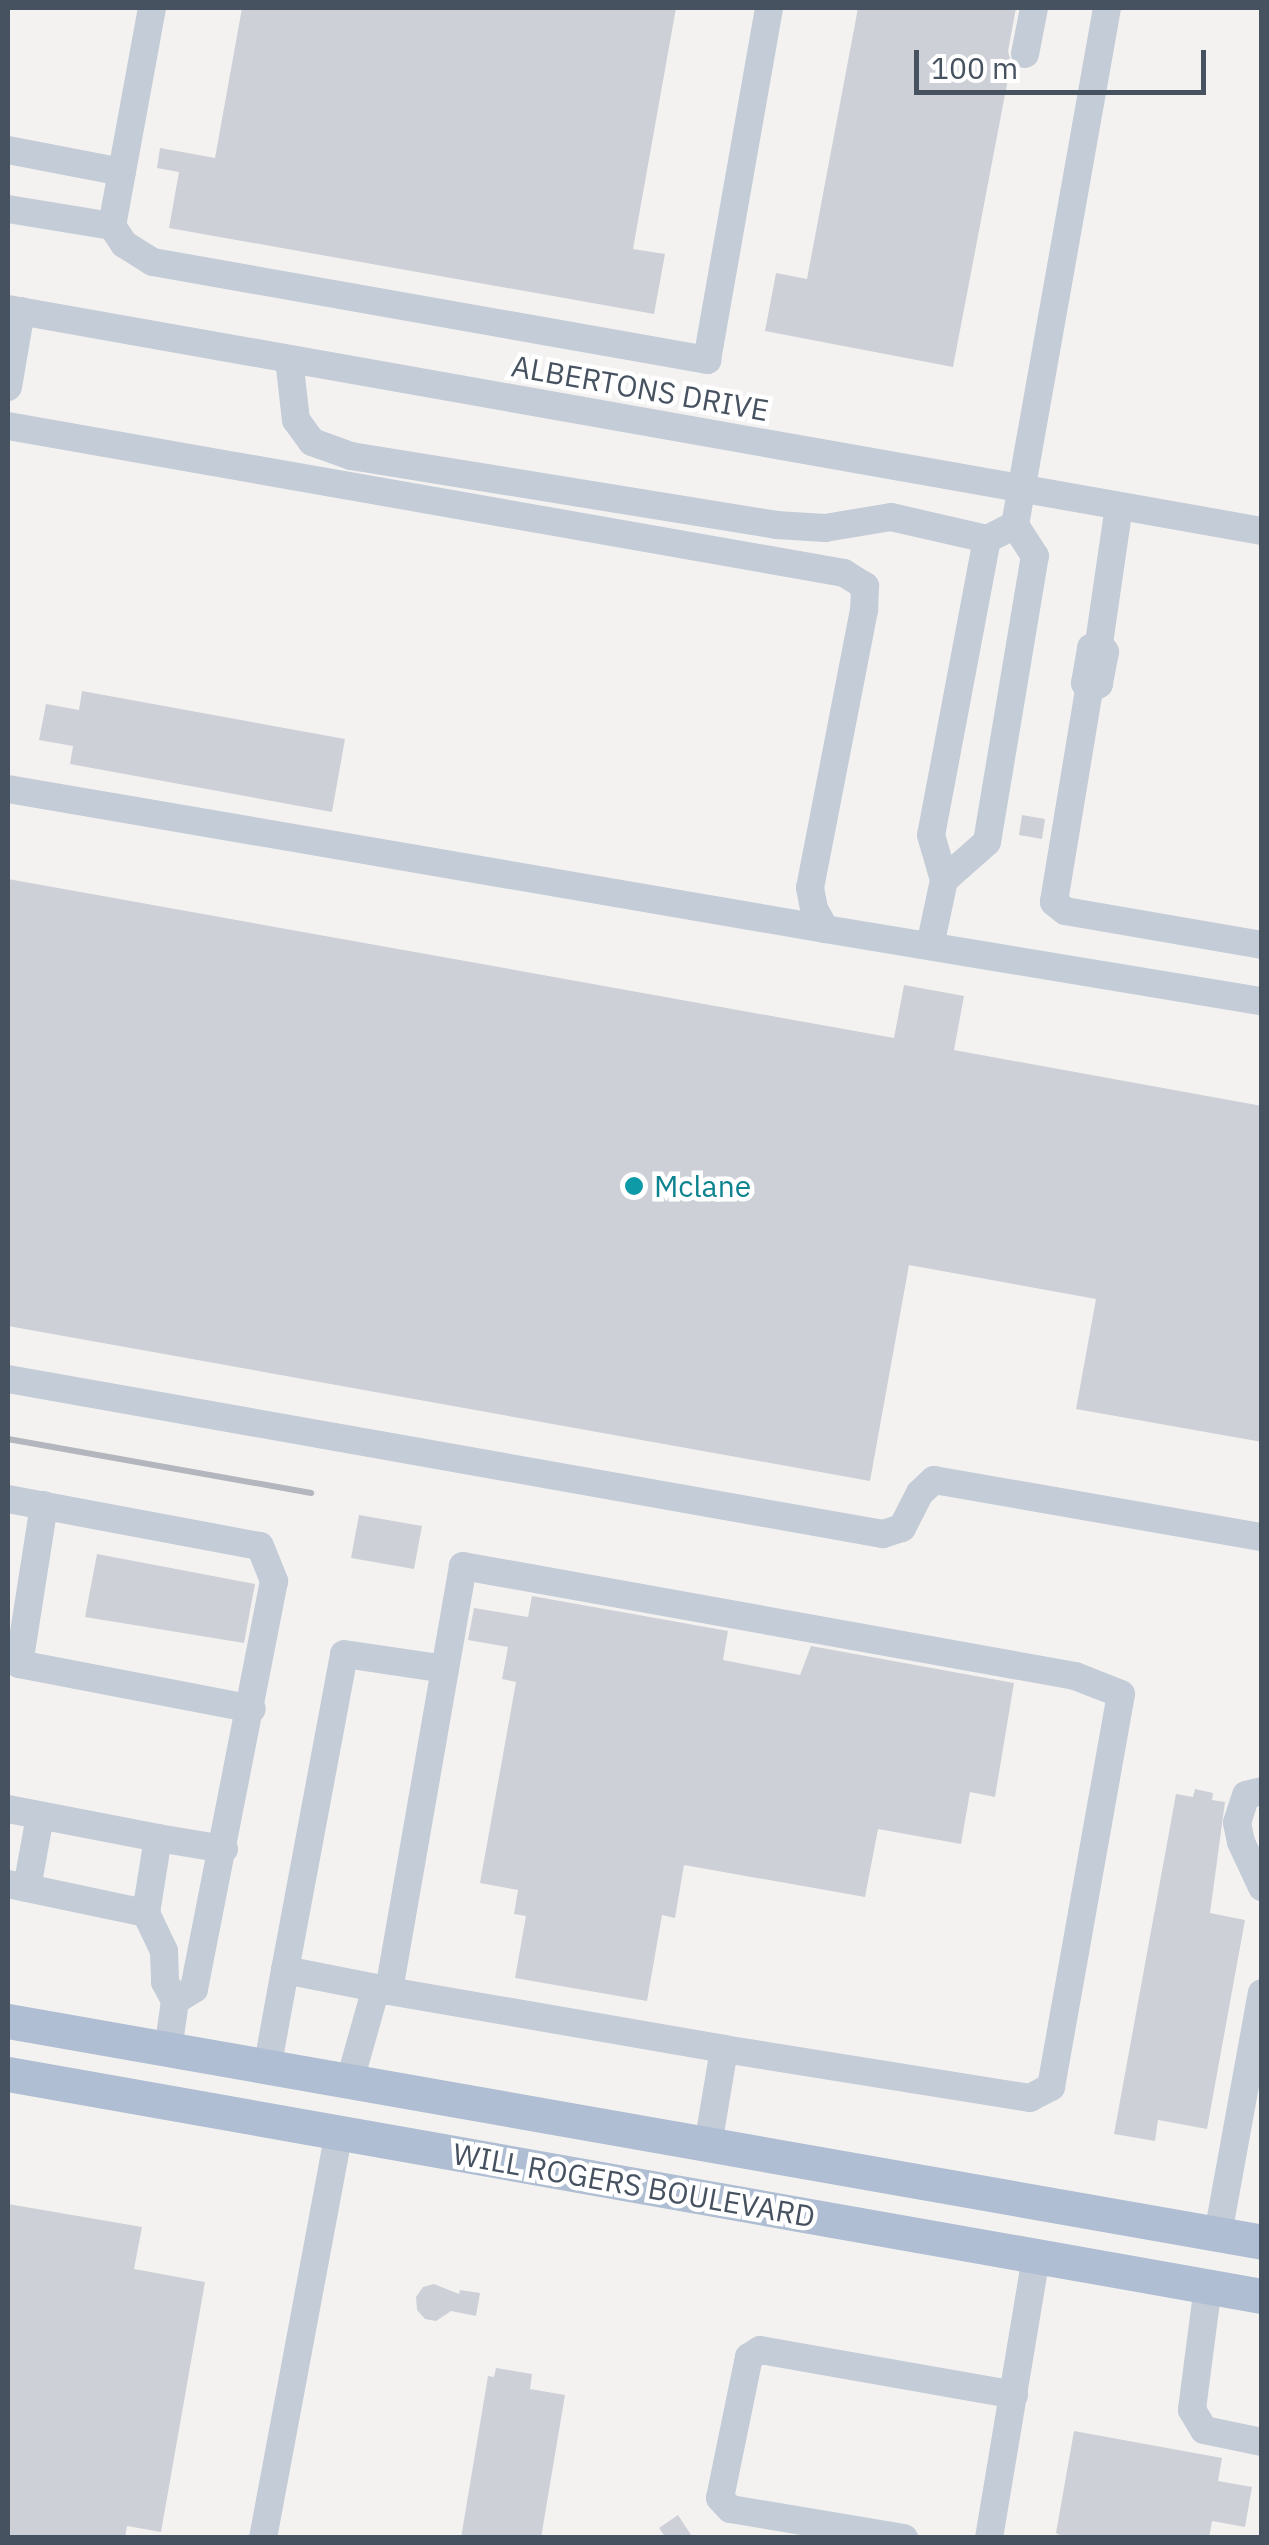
<!DOCTYPE html>
<style>
body{margin:0}
#map{position:relative;width:1269px;height:2545px;overflow:hidden;background:#f4f2f1;font-family:"IBM Plex Sans",sans-serif}
div>[style]{position:absolute}
.building>*{inset:0;background:#cdd0d7}
.minor>*{height:28px;margin:-14px;padding:0 14px;transform-origin:14px;border-radius:14px;background:#c4ccd7}
.major>*{height:35px;margin:-17.5px;padding:0 17.5px;transform-origin:17.5px;border-radius:17.5px;background:#afbed2}
.rail>*{height:6px;margin:-3px;padding:0 3px;transform-origin:3px;border-radius:3px;background:#b3b6bc}
.dots>*{width:28px;height:28px;translate:-50% -50%;box-sizing:border-box;border:5px solid #fff;border-radius:50%}
span{translate:-50% -50%;white-space:nowrap;text-align:center;line-height:1.15;-webkit-text-stroke:9px #fff;paint-order:stroke}
.street-label{font-size:30px;color:#475261}
.culture-label{font-size:30px;color:#0d838f}
.left{translate:0 -50%;text-align:left}
.frame{position:absolute;inset:0;border:10px solid #475261;pointer-events:none}
.scale{position:absolute;left:914px;top:50px;width:292px;height:45px;box-sizing:border-box;border:5px solid #475261;border-top:0;padding-left:12px;font-size:30px;line-height:35px;white-space:nowrap;color:#475261;-webkit-text-stroke:8px #fff;paint-order:stroke}
</style>
<div id="map">
<div class="building">
<div style="clip-path:polygon(242px 8px,676px 8px,633px 249px,665px 254px,654px 314px,169px 228px,179px 172px,157px 168px,160px 148px,215px 158px)"></div>
<div style="clip-path:polygon(858px 8px,1016px 8px,1008px 51px,1011px 63px,953px 367px,765px 331px,776px 273px,807px 279px)"></div>
<div style="clip-path:polygon(82px 691px,345px 739px,332px 812px,70px 764px,73px 746px,39px 740px,46px 704px,79px 710px)"></div>
<div style="clip-path:polygon(1022px 815px,1045px 819px,1042px 839px,1019px 835px)"></div>
<div style="clip-path:polygon(8px 879px,894px 1038px,904px 985px,964px 996px,954px 1050px,1262px 1106px,1262px 1442px,1076px 1409px,1096px 1299px,909px 1265px,870px 1481px,8px 1326px)"></div>
<div style="clip-path:polygon(359px 1515px,422px 1526px,414px 1569px,351px 1558px)"></div>
<div style="clip-path:polygon(97px 1554px,255px 1584px,244px 1643px,85px 1617px)"></div>
<div style="clip-path:polygon(532px 1596px,728px 1631px,723px 1660px,800px 1675px,811px 1646px,1014px 1683px,995px 1797px,970px 1792px,961px 1844px,878px 1829px,865px 1897px,684px 1865px,675px 1918px,662px 1915px,647px 2001px,515px 1978px,526px 1916px,514px 1914px,518px 1890px,480px 1883px,516px 1682px,502px 1679px,508px 1647px,468px 1640px,474px 1608px,528px 1617px)"></div>
<div style="clip-path:polygon(1195px 1789px,1213px 1793px,1212px 1800px,1225px 1802px,1210px 1913px,1245px 1920px,1207px 2129px,1158px 2120px,1155px 2141px,1114px 2134px,1176px 1794px,1193px 1797px)"></div>
<div style="clip-path:polygon(8px 2204px,142px 2227px,134px 2269px,205px 2282px,161px 2532px,127px 2526px,125px 2538px,8px 2538px)"></div>
<div style="clip-path:polygon(434px 2284px,459px 2294px,460px 2290px,480px 2293px,476px 2316px,451px 2311px,436px 2321px,425px 2319px,417px 2310px,416px 2297px,423px 2287px)"></div>
<div style="clip-path:polygon(496px 2368px,532px 2374px,530px 2389px,565px 2395px,541px 2538px,461px 2538px,488px 2376px,494px 2377px)"></div>
<div style="clip-path:polygon(1074px 2431px,1222px 2458px,1218px 2481px,1252px 2487px,1245px 2527px,1212px 2521px,1209px 2538px,1066px 2538px,1056px 2533px)"></div>
<div style="clip-path:polygon(678px 2515px,693px 2538px,666px 2538px,659px 2528px)"></div>
</div>
<div class="minor">
<div style="left:152px;top:8px;width:222px;rotate:100.4deg"></div>
<div style="left:112px;top:226px;width:22px;rotate:56deg"></div>
<div style="left:124px;top:244px;width:34px;rotate:32deg"></div>
<div style="left:153px;top:262px;width:563px;rotate:10.03deg"></div>
<div style="left:707px;top:360px;width:357px;rotate:-80deg"></div>
<div style="left:1025px;top:54px;width:47px;rotate:-78.9deg"></div>
<div style="left:8px;top:150px;width:116px;rotate:10.9deg"></div>
<div style="left:8px;top:209px;width:105px;rotate:9.3deg"></div>
<div style="left:8px;top:309px;width:1273px;rotate:10.04deg"></div>
<div style="left:289px;top:359px;width:61px;rotate:83.5deg"></div>
<div style="left:296px;top:420px;width:27px;rotate:54deg"></div>
<div style="left:312px;top:442px;width:41px;rotate:19.7deg"></div>
<div style="left:351px;top:456px;width:431px;rotate:9.2deg"></div>
<div style="left:776px;top:525px;width:49px;rotate:3.5deg"></div>
<div style="left:825px;top:528px;width:67px;rotate:-9.5deg"></div>
<div style="left:891px;top:517px;width:98px;rotate:12.9deg"></div>
<div style="left:8px;top:387px;width:77px;rotate:-80.3deg"></div>
<div style="left:8px;top:426px;width:849px;rotate:9.97deg"></div>
<div style="left:844px;top:573px;width:25px;rotate:32deg"></div>
<div style="left:865px;top:586px;width:24px;rotate:92deg"></div>
<div style="left:864px;top:610px;width:283px;rotate:101deg"></div>
<div style="left:810px;top:888px;width:21px;rotate:79deg"></div>
<div style="left:814px;top:909px;width:23px;rotate:61deg"></div>
<div style="left:825px;top:929px;width:443px;rotate:9.4deg"></div>
<div style="left:1015px;top:525px;width:31px;rotate:153deg"></div>
<div style="left:987px;top:539px;width:301px;rotate:100.7deg"></div>
<div style="left:931px;top:835px;width:47px;rotate:73.9deg"></div>
<div style="left:944px;top:880px;width:57px;rotate:-41.5deg"></div>
<div style="left:987px;top:842px;width:290px;rotate:-80.5deg"></div>
<div style="left:1035px;top:556px;width:37px;rotate:-123deg"></div>
<div style="left:1015px;top:525px;width:525px;rotate:-79.91deg"></div>
<div style="left:1099px;top:643px;width:11px;rotate:56deg"></div>
<div style="left:1105px;top:652px;width:33px;rotate:101deg"></div>
<div style="left:1099px;top:684px;width:12px;rotate:149deg"></div>
<div style="left:1089px;top:690px;width:8px;rotate:-120deg"></div>
<div style="left:1085px;top:683px;width:36px;rotate:-80deg"></div>
<div style="left:1091px;top:648px;width:9px;rotate:-32deg"></div>
<div style="left:1099px;top:643px;width:138px;rotate:-81.7deg"></div>
<div style="left:1089px;top:690px;width:215px;rotate:99.4deg"></div>
<div style="left:1054px;top:902px;width:14px;rotate:39deg"></div>
<div style="left:1065px;top:911px;width:200px;rotate:9.8deg"></div>
<div style="left:8px;top:789px;width:829px;rotate:9.72deg"></div>
<div style="left:930px;top:946px;width:67px;rotate:-78deg"></div>
<div style="left:8px;top:1379px;width:889px;rotate:10.05deg"></div>
<div style="left:883px;top:1534px;width:20px;rotate:-18deg"></div>
<div style="left:902px;top:1528px;width:39px;rotate:-63deg"></div>
<div style="left:920px;top:1493px;width:19px;rotate:-43deg"></div>
<div style="left:934px;top:1480px;width:333px;rotate:9.9deg"></div>
<div style="left:8px;top:1499px;width:256px;rotate:10.6deg"></div>
<div style="left:260px;top:1546px;width:38px;rotate:68deg"></div>
<div style="left:274px;top:1581px;width:416px;rotate:101.1deg"></div>
<div style="left:194px;top:1989px;width:22px;rotate:148deg"></div>
<div style="left:44px;top:1505px;width:161px;rotate:98.9deg"></div>
<div style="left:19px;top:1664px;width:237px;rotate:10.9deg"></div>
<div style="left:1262px;top:1791px;width:16px;rotate:166deg"></div>
<div style="left:1246px;top:1795px;width:29px;rotate:108deg"></div>
<div style="left:1237px;top:1823px;width:19px;rotate:78deg"></div>
<div style="left:1241px;top:1842px;width:50px;rotate:65deg"></div>
<div style="left:8px;top:1809px;width:153px;rotate:10.9deg"></div>
<div style="left:158px;top:1838px;width:76px;rotate:99.1deg"></div>
<div style="left:146px;top:1913px;width:42px;rotate:64.7deg"></div>
<div style="left:164px;top:1951px;width:31px;rotate:88deg"></div>
<div style="left:165px;top:1982px;width:21px;rotate:62deg"></div>
<div style="left:175px;top:2001px;width:49px;rotate:98.1deg"></div>
<div style="left:158px;top:1838px;width:67px;rotate:9.5deg"></div>
<div style="left:8px;top:1884px;width:141px;rotate:11.9deg"></div>
<div style="left:27px;top:1888px;width:73px;rotate:-79.8deg"></div>
<div style="left:285px;top:1970px;width:321px;rotate:-79.4deg"></div>
<div style="left:344px;top:1654px;width:102px;rotate:8.4deg"></div>
<div style="left:267px;top:2069px;width:101px;rotate:-79.7deg"></div>
<div style="left:285px;top:1970px;width:93px;rotate:11.2deg"></div>
<div style="left:349px;top:2084px;width:100px;rotate:-74.3deg"></div>
<div style="left:376px;top:1988px;width:13px;rotate:13deg"></div>
<div style="left:389px;top:1991px;width:340px;rotate:9.8deg"></div>
<div style="left:724px;top:2049px;width:310px;rotate:9.1deg"></div>
<div style="left:1030px;top:2098px;width:24px;rotate:-28deg"></div>
<div style="left:1051px;top:2087px;width:399px;rotate:-79.9deg"></div>
<div style="left:1121px;top:1694px;width:49px;rotate:-158.6deg"></div>
<div style="left:1075px;top:1676px;width:622px;rotate:-169.81deg"></div>
<div style="left:463px;top:1566px;width:431px;rotate:99.9deg"></div>
<div style="left:708px;top:2145px;width:97px;rotate:-80.5deg"></div>
<div style="left:1218px;top:2234px;width:245px;rotate:-79.7deg"></div>
<div style="left:1208px;top:2286px;width:125px;rotate:97.4deg"></div>
<div style="left:1192px;top:2410px;width:23px;rotate:59deg"></div>
<div style="left:1204px;top:2430px;width:59px;rotate:11.7deg"></div>
<div style="left:263px;top:2538px;width:412px;rotate:-79.4deg"></div>
<div style="left:904px;top:2538px;width:176px;rotate:-170.5deg"></div>
<div style="left:730px;top:2509px;width:15px;rotate:-132deg"></div>
<div style="left:720px;top:2498px;width:144px;rotate:-78.4deg"></div>
<div style="left:749px;top:2357px;width:13px;rotate:-32deg"></div>
<div style="left:760px;top:2350px;width:258px;rotate:10deg"></div>
<div style="left:989px;top:2538px;width:286px;rotate:-80.5deg"></div>
</div>
<div class="major">
<div style="left:8px;top:2021px;width:1273px;rotate:9.99deg"></div>
<div style="left:8px;top:2074px;width:1273px;rotate:10.04deg"></div>
</div>
<div class="rail">
<div style="left:8px;top:1439px;width:308px;rotate:10.1deg"></div>
</div>
<div class="dots">
<div style="left:634px;top:1186px;background:#0f9aa8"></div>
</div>
<div class="street-label">
<span style="left:640px;top:388px;rotate:10deg">ALBERTONS DRIVE</span>
<span style="left:634px;top:2185px;rotate:10deg">WILL ROGERS BOULEVARD</span>
</div>
<div class="culture-label">
<span class="left" style="left:654px;top:1186px">Mclane</span>
</div>
<div class="frame"></div>
<div class="scale">100 m</div>
</div>
